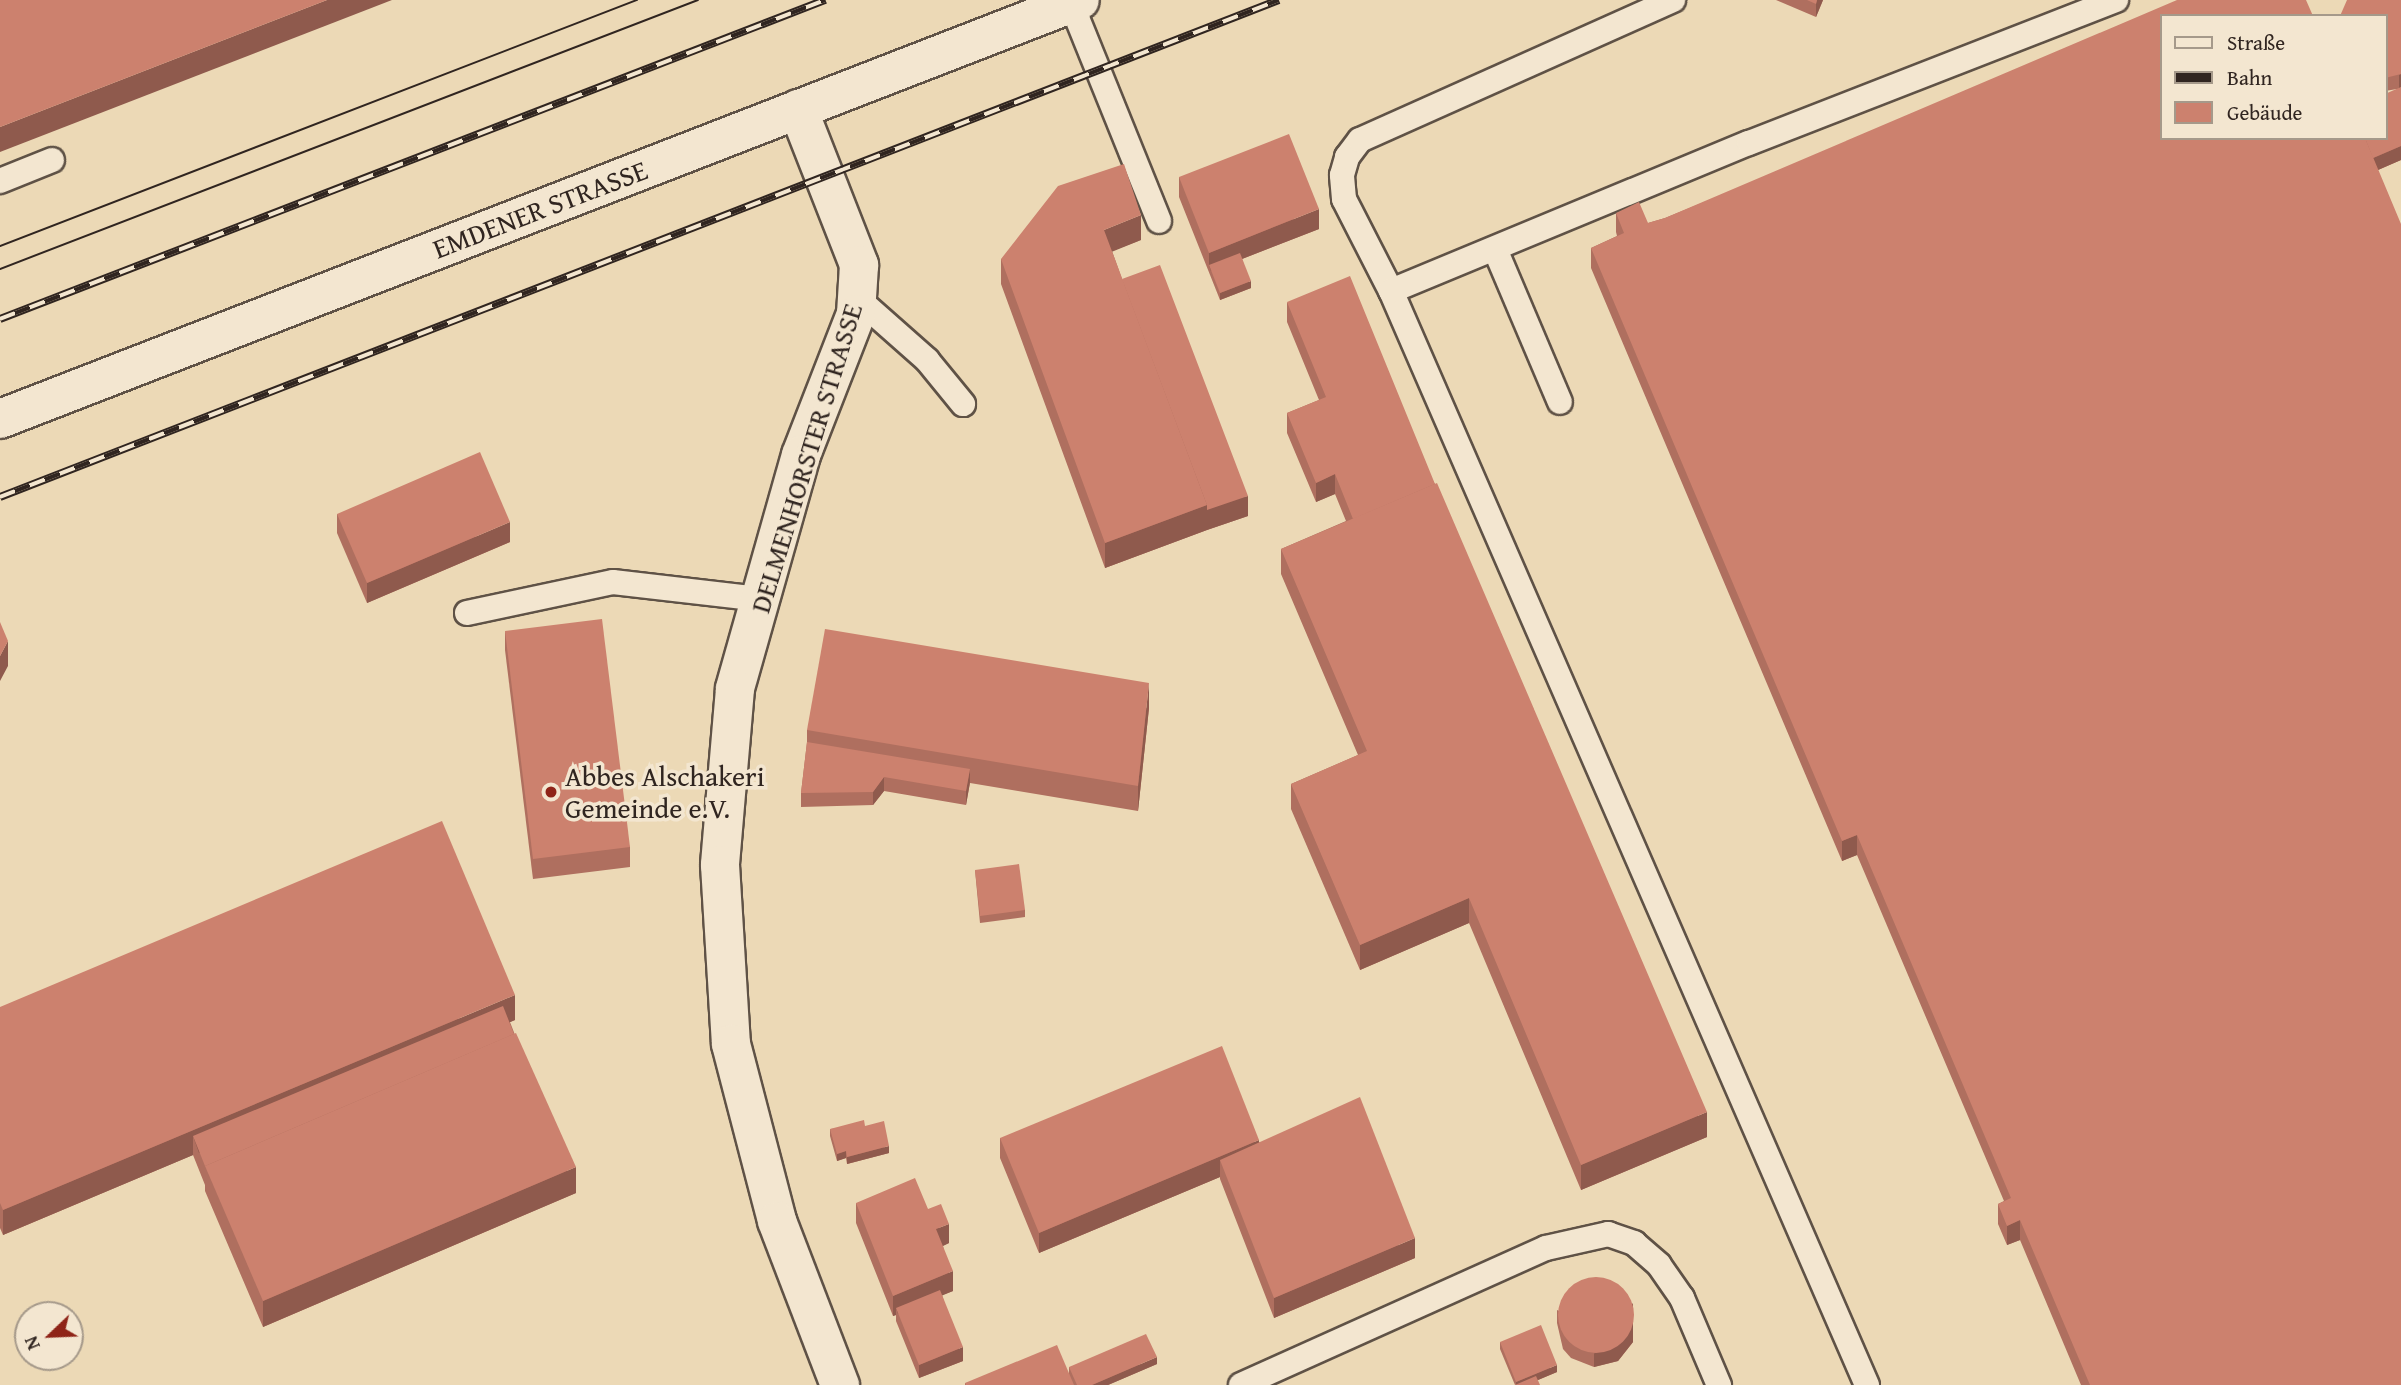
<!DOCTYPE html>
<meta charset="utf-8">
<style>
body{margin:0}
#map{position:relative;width:2401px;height:1385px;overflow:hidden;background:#ecd9b6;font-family:"Gentium Book Plus",serif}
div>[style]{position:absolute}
.roads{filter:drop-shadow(2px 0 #5f5246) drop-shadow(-2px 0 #5f5246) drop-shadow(0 2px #5f5246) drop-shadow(0 -2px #5f5246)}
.lane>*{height:24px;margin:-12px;padding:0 12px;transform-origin:12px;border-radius:12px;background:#f3e6d0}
.street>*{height:38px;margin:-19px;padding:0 19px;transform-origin:19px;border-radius:19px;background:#f3e6d0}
.secondary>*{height:38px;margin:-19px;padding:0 19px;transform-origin:19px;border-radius:19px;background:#f3e6d0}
.tram>*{height:2px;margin:-1px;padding:0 1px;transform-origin:1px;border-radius:1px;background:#302520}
.rail>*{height:8px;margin-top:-4px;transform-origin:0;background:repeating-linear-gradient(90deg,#f3e6d0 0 16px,#302520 0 32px);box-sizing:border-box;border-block:2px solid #302520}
.wall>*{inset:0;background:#af6f5f}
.shaded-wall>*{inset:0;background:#8f5a4d}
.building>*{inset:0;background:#cc816e}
.round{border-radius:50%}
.dots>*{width:19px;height:19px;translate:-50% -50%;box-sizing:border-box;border:4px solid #f3e6d0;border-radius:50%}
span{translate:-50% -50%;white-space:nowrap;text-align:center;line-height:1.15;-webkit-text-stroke:7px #f3e6d0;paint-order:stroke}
.street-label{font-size:28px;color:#302520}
.poi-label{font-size:28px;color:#302520}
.left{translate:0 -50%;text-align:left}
.legend{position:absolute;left:2160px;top:14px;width:228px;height:126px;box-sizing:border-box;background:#f3e6d0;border:2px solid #a5998a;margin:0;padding:9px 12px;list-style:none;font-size:21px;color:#302520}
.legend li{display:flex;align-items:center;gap:14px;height:35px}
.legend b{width:35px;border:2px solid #a5998a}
.north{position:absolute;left:14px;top:1301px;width:70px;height:70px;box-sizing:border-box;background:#f3e6d0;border:2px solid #a5998a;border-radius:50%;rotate:247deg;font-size:19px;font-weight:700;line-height:28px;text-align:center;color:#302520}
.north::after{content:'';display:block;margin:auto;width:24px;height:32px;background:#8f2418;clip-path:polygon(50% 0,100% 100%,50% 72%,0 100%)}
</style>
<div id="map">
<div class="roads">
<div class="lane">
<div style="left:1071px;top:3px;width:235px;rotate:68deg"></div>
<div style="left:0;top:181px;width:56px;rotate:-22deg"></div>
<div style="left:1495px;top:249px;width:166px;rotate:67deg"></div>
<div style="left:1391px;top:291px;width:103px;rotate:-117.1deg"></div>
<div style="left:1344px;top:199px;width:24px;rotate:-95deg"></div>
<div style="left:1342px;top:175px;width:19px;rotate:-74deg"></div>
<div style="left:1347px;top:157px;width:21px;rotate:-53deg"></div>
<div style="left:1360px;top:140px;width:343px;rotate:-24.1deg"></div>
<div style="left:857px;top:298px;width:94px;rotate:41.5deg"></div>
<div style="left:927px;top:360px;width:57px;rotate:50.7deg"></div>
<div style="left:467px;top:613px;width:149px;rotate:-12deg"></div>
<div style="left:613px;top:582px;width:149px;rotate:6.6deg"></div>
<div style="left:1241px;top:1385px;width:334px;rotate:-24.2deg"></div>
<div style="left:1546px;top:1248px;width:64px;rotate:-12.7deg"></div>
<div style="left:1608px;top:1234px;width:28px;rotate:19deg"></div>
<div style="left:1634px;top:1243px;width:33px;rotate:41deg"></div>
<div style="left:1659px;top:1265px;width:40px;rotate:55.1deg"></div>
<div style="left:1682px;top:1298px;width:95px;rotate:67deg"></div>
<div style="left:1867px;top:1385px;width:1193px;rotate:-113.51deg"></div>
<div style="left:1391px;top:291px;width:387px;rotate:-22.5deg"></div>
<div style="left:1749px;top:143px;width:394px;rotate:-21.3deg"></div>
</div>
<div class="street">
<div style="left:798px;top:109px;width:168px;rotate:68.6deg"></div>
<div style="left:859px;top:265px;width:49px;rotate:93.5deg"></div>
<div style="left:856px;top:314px;width:151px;rotate:111.3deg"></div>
<div style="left:801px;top:455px;width:243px;rotate:105.8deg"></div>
<div style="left:735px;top:689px;width:177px;rotate:94.9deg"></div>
<div style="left:720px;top:865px;width:179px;rotate:86.5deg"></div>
<div style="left:731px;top:1044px;width:183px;rotate:75.4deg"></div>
<div style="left:777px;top:1221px;width:176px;rotate:69deg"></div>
</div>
<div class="secondary">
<div style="left:0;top:419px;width:1158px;rotate:-21.2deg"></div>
</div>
</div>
<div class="tram">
<div style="left:0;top:246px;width:683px;rotate:-21.12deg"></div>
<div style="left:0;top:269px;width:748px;rotate:-21.08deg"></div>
</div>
<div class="rail">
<div style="left:0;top:319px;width:885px;rotate:-21.14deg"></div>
<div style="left:0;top:497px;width:1372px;rotate:-21.24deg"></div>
</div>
<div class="wall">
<div style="clip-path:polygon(1776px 0,1823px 0,1816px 17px)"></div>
<div style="clip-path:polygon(2401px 0,2401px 160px,2378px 170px,2401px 1385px,2081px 1385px,2020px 1240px,2007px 1245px,1998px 1224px,1998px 1204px,2004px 1201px,1857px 855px,1842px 861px,1591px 268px,1591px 248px,1617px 236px,1616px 232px,1616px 213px,1648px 223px,1665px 218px,2161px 16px,2385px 138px,2397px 89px,2385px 91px,2385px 16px)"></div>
<div style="clip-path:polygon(1179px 177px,1319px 229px,1242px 259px,1251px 288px,1220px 300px,1179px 197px)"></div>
<div style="clip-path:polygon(1141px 240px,1112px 251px,1122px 279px,1248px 516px,1207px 530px,1105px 568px,1001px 284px,1001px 259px)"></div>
<div style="clip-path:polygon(1287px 302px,1435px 484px,1707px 1137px,1581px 1190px,1469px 923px,1360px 970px,1291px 809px,1291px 784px,1358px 755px,1281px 574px,1281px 549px,1346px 521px,1335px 494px,1316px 502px,1287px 433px,1287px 413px,1319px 400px,1287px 322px)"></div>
<div style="clip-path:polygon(337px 514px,510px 542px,367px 603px,337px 533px)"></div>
<div style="clip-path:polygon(505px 631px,630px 847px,630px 867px,533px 879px,505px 650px)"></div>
<div style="clip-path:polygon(1149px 708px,1138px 811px,970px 783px,966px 805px,884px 791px,873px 805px,801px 807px,801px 793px,807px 742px,807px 730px)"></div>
<div style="clip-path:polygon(975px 870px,1025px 910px,1025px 917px,980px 923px)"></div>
<div style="clip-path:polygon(0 1007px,515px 1020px,510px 1022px,576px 1193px,263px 1327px,205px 1191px,205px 1185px,193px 1155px,3px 1235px,0 1228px)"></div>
<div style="clip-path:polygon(865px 1126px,889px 1153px,847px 1164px,846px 1158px,837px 1161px,830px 1136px,830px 1129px)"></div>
<div style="clip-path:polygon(1000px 1138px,1259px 1142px,1415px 1258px,1274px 1318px,1220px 1179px,1220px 1177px,1039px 1253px,1000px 1158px)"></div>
<div style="clip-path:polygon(856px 1203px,928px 1209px,949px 1243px,943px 1246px,953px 1291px,942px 1295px,963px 1361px,919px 1378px,896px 1321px,896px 1315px,893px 1316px,856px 1223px)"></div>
<div style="clip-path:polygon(1557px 1310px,1633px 1342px,1618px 1361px,1594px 1367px,1571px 1358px,1563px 1349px,1557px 1323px)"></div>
<div style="clip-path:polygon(1500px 1342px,1557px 1372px,1538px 1380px,1515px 1385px,1500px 1349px)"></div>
<div style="clip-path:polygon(1157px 1364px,1108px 1385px,965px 1385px,965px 1383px,1069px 1374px,1069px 1367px)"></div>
</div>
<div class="shaded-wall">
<div style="clip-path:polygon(327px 0,392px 0,0 152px,0 127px)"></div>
<div style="clip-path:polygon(1817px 0,1823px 0,1816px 17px,1816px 4px)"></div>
<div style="clip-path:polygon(2401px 74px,2401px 87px,2399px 89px,2399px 75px)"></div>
<div style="clip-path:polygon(2401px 146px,2401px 160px,2371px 173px,2371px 159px)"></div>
<div style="clip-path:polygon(1319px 209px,1319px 229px,1211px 271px,1209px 265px,1209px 253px)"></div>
<div style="clip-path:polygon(1141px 215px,1141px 240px,1104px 255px,1104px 230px)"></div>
<div style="clip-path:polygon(1251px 281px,1251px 288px,1220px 300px,1220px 293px)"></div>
<div style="clip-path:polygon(1335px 474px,1335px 494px,1316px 502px,1316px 483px)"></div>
<div style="clip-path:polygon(1248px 496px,1248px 516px,1207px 530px,1105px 568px,1105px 543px,1207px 505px)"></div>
<div style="clip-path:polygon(510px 522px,510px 542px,367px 603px,367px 583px)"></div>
<div style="clip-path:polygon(8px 641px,8px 666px,0 681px,0 656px)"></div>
<div style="clip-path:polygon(1149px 683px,1149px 708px,1138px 811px,1138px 786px)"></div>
<div style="clip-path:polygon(970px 769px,970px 782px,966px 805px,966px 791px)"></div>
<div style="clip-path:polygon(884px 777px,884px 791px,873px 805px,873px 792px)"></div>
<div style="clip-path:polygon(1857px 835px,1857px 855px,1842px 861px,1842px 841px)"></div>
<div style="clip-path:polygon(1469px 898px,1469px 923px,1360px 970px,1360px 945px)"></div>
<div style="clip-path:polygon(515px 995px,515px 1020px,199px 1153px,193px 1136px,193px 1155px,3px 1235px,3px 1210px)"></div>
<div style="clip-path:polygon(1707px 1112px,1707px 1137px,1581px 1190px,1581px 1165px)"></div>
<div style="clip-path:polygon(1259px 1140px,1259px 1160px,1220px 1160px,1220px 1177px,1039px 1253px,1039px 1233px)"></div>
<div style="clip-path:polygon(889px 1146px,889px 1153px,847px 1164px,847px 1157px)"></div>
<div style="clip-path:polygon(846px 1151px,846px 1158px,837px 1161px,837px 1154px)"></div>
<div style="clip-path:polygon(576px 1167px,576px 1193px,263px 1327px,263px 1301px)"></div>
<div style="clip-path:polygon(2020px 1220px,2020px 1240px,2007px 1245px,2007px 1226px)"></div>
<div style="clip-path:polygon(949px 1224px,949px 1243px,936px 1249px,936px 1229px)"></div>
<div style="clip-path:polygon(1415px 1238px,1415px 1258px,1274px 1318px,1274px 1298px)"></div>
<div style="clip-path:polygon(953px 1271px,953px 1291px,898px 1314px,896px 1308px,896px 1315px,893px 1316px,893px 1296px)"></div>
<div style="clip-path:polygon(1633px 1303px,1633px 1342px,1618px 1361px,1594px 1367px,1594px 1354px)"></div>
<div style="clip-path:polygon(963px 1347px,963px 1361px,919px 1378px,919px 1365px)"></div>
<div style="clip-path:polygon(1157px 1357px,1157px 1364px,1108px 1385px,1092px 1385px)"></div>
<div style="clip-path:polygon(1557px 1365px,1557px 1372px,1526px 1385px,1516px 1385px,1516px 1382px)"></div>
</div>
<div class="building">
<div style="clip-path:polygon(0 0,327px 0,0 127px)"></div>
<div style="clip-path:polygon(1807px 0,1817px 0,1816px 4px)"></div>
<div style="clip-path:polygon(2177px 0,2306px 0,2313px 16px,2161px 16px,2161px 138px,2365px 138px,2401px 224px,2401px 1385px,2090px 1385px,2020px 1220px,2007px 1226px,1998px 1204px,2011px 1198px,1857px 835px,1842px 841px,1591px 248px,1624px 233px,1616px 213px,1639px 202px,1648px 223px,1665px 218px)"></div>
<div style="clip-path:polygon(2347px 0,2401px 0,2401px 74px,2385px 78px,2385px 16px,2340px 16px)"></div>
<div style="clip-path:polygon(2401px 87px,2401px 146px,2373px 158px,2365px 138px,2385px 138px,2385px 94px)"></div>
<div style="clip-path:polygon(1289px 134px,1319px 209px,1209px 253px,1179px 177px)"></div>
<div style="clip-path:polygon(1124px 164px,1141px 215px,1104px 230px,1207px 505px,1105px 543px,1001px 259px,1058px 186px)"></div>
<div style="clip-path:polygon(1240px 253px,1251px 281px,1220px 293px,1209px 265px)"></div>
<div style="clip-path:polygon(1160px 265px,1248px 496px,1207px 510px,1207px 505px,1122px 279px)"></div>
<div style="clip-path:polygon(1350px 276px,1435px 484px,1353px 519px,1335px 474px,1316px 483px,1287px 413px,1326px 397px,1287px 302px)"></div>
<div style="clip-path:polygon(480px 452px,510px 522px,367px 583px,337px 514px)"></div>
<div style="clip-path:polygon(1437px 483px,1707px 1112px,1581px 1165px,1469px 898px,1360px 945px,1291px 784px,1367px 751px,1281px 549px)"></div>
<div style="clip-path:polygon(602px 619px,630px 847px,533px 859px,505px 631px)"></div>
<div style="clip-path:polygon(0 622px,8px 641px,0 656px)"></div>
<div style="clip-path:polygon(825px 629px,1149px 683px,1138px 786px,807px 730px)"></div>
<div style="clip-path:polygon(807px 742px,970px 769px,966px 791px,884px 777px,873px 792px,801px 793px)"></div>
<div style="clip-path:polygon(442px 821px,515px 995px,3px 1210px,0 1203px,0 1007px)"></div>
<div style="clip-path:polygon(1019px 864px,1025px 910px,980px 916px,975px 870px)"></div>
<div style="clip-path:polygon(503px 1006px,514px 1034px,205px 1166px,193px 1136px)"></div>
<div style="clip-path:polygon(516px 1033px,576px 1167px,263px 1301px,205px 1166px)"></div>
<div style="clip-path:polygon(1222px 1046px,1259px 1140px,1039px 1233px,1000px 1138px)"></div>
<div style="clip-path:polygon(1360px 1097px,1415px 1238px,1274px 1298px,1220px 1160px)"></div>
<div style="clip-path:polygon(864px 1120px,865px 1126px,884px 1121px,889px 1146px,847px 1157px,846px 1151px,837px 1154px,830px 1129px)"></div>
<div style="clip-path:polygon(915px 1178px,928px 1209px,941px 1204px,949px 1224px,936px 1229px,953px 1271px,893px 1296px,856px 1203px)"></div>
<div class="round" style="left:1558px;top:1277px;width:76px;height:76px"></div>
<div style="clip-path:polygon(940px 1290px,963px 1347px,919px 1365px,896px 1308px)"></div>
<div style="clip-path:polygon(1541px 1325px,1557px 1365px,1516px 1382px,1500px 1342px)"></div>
<div style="clip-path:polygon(1146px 1334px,1157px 1357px,1092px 1385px,1077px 1385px,1069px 1367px)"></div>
<div style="clip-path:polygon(1057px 1345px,1074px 1385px,966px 1385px,965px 1383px)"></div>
<div style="clip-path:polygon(1536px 1376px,1540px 1385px,1515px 1385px)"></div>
</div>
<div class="dots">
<div style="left:551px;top:792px;background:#8f2418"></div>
</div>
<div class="street-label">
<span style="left:540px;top:209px;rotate:-21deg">EMDENER STRASSE</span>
<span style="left:806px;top:458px;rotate:-73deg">DELMENHORSTER STRASSE</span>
</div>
<div class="poi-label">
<span class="left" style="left:565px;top:792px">Abbes Alschakeri<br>Gemeinde e.V.</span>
</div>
<ul class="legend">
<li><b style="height:9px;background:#f3e6d0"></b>Straße</li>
<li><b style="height:9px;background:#302520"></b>Bahn</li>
<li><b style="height:19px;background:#cc816e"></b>Gebäude</li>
</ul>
<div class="north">N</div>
</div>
